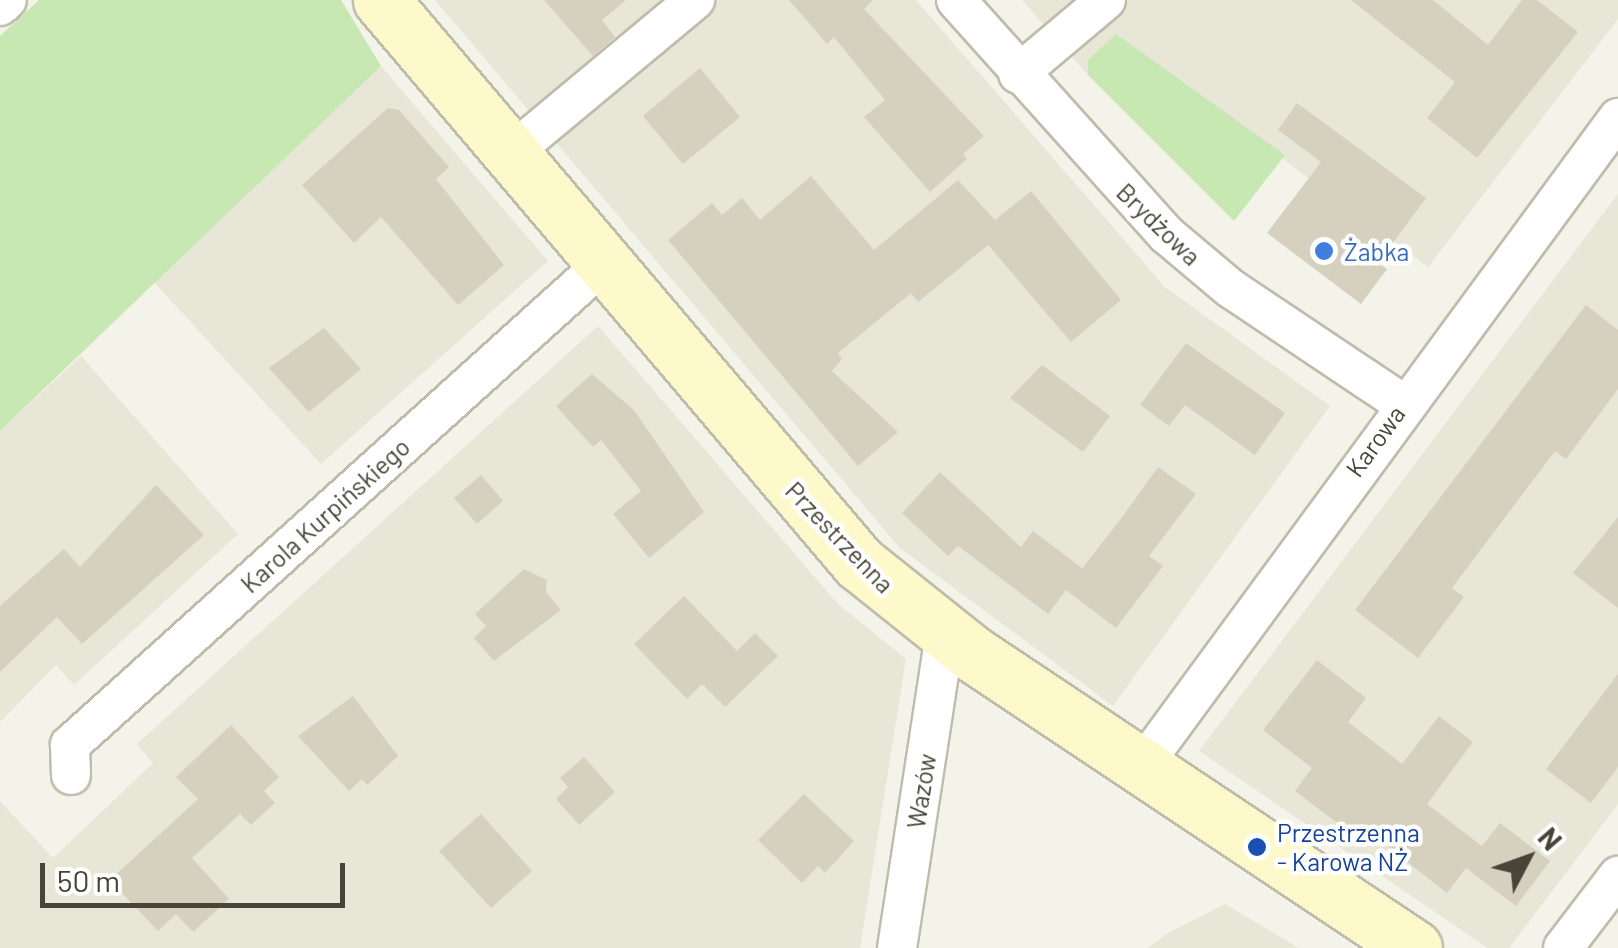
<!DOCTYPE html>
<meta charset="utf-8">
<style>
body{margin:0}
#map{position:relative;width:1618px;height:948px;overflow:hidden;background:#f4f3e9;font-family:Barlow,sans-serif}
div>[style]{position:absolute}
.residential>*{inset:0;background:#e8e6d7}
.green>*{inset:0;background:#c7e7b3}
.building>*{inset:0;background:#d6d0bf}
.roads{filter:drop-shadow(2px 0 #c0bcac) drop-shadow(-2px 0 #c0bcac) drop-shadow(0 2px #c0bcac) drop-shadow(0 -2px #c0bcac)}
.street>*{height:38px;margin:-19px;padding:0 19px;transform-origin:19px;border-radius:19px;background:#fff}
.secondary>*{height:55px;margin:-27.5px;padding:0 27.5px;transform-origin:27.5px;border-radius:27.5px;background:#fdf9ca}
.dots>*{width:28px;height:28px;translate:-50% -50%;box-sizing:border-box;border:5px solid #fff;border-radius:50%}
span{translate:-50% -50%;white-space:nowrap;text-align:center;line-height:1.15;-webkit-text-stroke:9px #fff;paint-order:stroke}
.street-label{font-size:25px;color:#484438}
.shop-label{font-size:25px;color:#366cbe}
.left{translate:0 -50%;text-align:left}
.transit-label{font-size:25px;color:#164399}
.north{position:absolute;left:1478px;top:808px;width:100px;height:100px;-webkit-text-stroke:8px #fff;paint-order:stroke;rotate:49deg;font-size:28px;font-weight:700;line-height:40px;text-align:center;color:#484438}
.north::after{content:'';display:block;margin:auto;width:35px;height:45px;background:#484438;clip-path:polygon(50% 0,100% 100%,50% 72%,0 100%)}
.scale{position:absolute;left:40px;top:863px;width:305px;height:45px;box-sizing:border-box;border:5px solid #484438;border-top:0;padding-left:12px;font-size:30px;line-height:35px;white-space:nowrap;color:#484438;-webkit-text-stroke:8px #fff;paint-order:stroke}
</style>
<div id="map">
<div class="residential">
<div style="clip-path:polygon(435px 0,916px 0,1165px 287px,1330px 406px,1113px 706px,900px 548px)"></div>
<div style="clip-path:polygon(1022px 0,1618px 0,1618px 19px,1428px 267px,1117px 35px,1088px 60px,1088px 75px)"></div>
<div style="clip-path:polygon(381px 66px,548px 261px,321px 464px,153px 281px)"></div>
<div style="clip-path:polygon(1618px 194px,1618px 804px,1509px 948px,1488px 948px,1199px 751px)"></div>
<div style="clip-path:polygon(598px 326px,838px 604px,906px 659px,860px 948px,0 948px,0 801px,53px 858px,153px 763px,137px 744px)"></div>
<div style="clip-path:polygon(81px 356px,238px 534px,74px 685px,56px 665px,0 722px,0 431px)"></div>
<div style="clip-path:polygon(1225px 904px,1299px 948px,1148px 948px,1168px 933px)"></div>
</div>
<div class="green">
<div style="clip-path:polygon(39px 0,341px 0,381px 66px,0 431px,0 36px)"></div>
<div style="clip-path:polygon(1116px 34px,1285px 155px,1234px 221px,1088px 75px,1088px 60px)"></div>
</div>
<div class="building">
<div style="clip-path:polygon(544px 0,626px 0,602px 20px,615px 37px,593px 56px)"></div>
<div style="clip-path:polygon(789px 0,873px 0,864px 9px,984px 136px,963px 154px,967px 159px,930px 192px,864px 117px,885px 100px,834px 37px,827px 44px)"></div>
<div style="clip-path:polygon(1351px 0,1433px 0,1488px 45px,1522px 0,1537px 0,1578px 32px,1477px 158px,1427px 118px,1455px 82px)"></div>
<div style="clip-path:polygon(700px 68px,740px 117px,683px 164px,643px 116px)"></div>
<div style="clip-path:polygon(1297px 103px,1426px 198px,1378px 263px,1387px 269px,1361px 304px,1267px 233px,1321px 162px,1278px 130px)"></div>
<div style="clip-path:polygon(388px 108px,399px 110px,449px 167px,436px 179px,504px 265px,458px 305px,381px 217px,354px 243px,302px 185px)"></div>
<div style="clip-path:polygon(811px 176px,874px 250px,958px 180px,995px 220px,1031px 191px,1121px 300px,1071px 342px,988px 245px,918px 302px,911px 293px,838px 353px,842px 359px,832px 371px,898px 432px,858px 466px,668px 240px,712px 203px,722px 215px,742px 198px,760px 220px)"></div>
<div style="clip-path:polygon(1586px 305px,1618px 330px,1618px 389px,1566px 459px,1555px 451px,1452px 588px,1464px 597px,1418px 658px,1355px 610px)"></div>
<div style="clip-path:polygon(324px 328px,361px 369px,309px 412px,269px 368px)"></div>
<div style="clip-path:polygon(1186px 343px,1285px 413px,1255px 455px,1185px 405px,1169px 426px,1140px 405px)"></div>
<div style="clip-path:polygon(1042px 365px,1110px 416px,1083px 452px,1010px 398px)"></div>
<div style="clip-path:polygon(592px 374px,634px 410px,704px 512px,649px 558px,613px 514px,641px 491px,601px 440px,593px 447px,556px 406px)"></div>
<div style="clip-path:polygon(1158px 467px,1196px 494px,1149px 556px,1163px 566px,1116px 628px,1066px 590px,1048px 614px,958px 546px,948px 556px,902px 513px,940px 472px,1021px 547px,1033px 531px,1082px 568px,1074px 579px,1123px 516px)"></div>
<div style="clip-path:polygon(481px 475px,503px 501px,477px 524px,454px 498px)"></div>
<div style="clip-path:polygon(156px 485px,204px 535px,82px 644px,57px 617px,0 672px,0 606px,64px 549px,80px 567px)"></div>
<div style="clip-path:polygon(1618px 517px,1618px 608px,1573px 573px)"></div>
<div style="clip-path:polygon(524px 569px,547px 580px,546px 592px,561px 610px,494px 661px,474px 638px,486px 626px,475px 614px)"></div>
<div style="clip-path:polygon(684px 596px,737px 651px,755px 633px,778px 656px,725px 707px,702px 684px,687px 699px,634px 644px)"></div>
<div style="clip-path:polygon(1317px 660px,1366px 698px,1348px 722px,1402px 764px,1439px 716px,1473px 742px,1427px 804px,1482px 846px,1500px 823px,1550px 861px,1516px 906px,1466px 868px,1447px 893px,1363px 827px,1356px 837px,1295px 791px,1312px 768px,1263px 730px)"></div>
<div style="clip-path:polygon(1618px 674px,1618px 767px,1591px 803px,1546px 769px)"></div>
<div style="clip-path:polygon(353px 696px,398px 756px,367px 785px,362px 779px,349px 791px,298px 736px)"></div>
<div style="clip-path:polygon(231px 725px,279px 777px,264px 791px,275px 803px,251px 825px,240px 814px,192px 858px,229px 899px,193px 932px,176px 914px,158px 931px,110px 880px,198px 799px,176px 777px)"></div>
<div style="clip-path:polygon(584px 757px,615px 792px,579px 825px,556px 799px,568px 787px,560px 778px)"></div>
<div style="clip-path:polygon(804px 794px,854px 841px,825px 873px,818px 866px,802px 883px,758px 840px)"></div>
<div style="clip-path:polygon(481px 814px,532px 871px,491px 908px,439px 851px)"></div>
</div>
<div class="roads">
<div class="street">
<div style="left:956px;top:0;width:316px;rotate:48.1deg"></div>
<div style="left:1167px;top:235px;width:82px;rotate:40.1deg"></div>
<div style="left:1230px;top:288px;width:207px;rotate:33.8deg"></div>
<div style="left:0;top:6px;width:9px;rotate:-41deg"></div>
<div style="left:1018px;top:74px;width:115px;rotate:-40.1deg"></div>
<div style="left:510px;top:154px;width:241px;rotate:-39.8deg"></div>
<div style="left:1140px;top:769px;width:808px;rotate:-53.71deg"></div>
<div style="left:71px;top:775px;width:30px;rotate:-92deg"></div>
<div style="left:70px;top:745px;width:718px;rotate:-42.06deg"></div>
<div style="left:897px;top:948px;width:318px;rotate:-81.3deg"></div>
<div style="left:1563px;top:948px;width:91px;rotate:-52.6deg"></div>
</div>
<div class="secondary">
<div style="left:381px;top:0;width:739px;rotate:49.67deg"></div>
<div style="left:859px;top:563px;width:146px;rotate:38.6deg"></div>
<div style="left:973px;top:654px;width:530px;rotate:33.69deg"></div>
</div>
</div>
<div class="dots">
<div style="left:1324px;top:251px;background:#3f7fe0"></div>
<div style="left:1257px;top:847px;background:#1a4fb4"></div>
</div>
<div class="street-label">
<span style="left:1159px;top:224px;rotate:44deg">Brydżowa</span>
<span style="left:1375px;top:441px;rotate:-54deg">Karowa</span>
<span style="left:325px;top:515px;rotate:-42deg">Karola Kurpińskiego</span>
<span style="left:840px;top:537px;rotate:46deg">Przestrzenna</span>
<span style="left:921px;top:791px;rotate:-81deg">Wazów</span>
</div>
<div class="shop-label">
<span class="left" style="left:1344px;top:251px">Żabka</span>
</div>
<div class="transit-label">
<span class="left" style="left:1277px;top:847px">Przestrzenna<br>- Karowa NŻ</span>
</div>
<div class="north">N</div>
<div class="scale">50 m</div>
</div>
